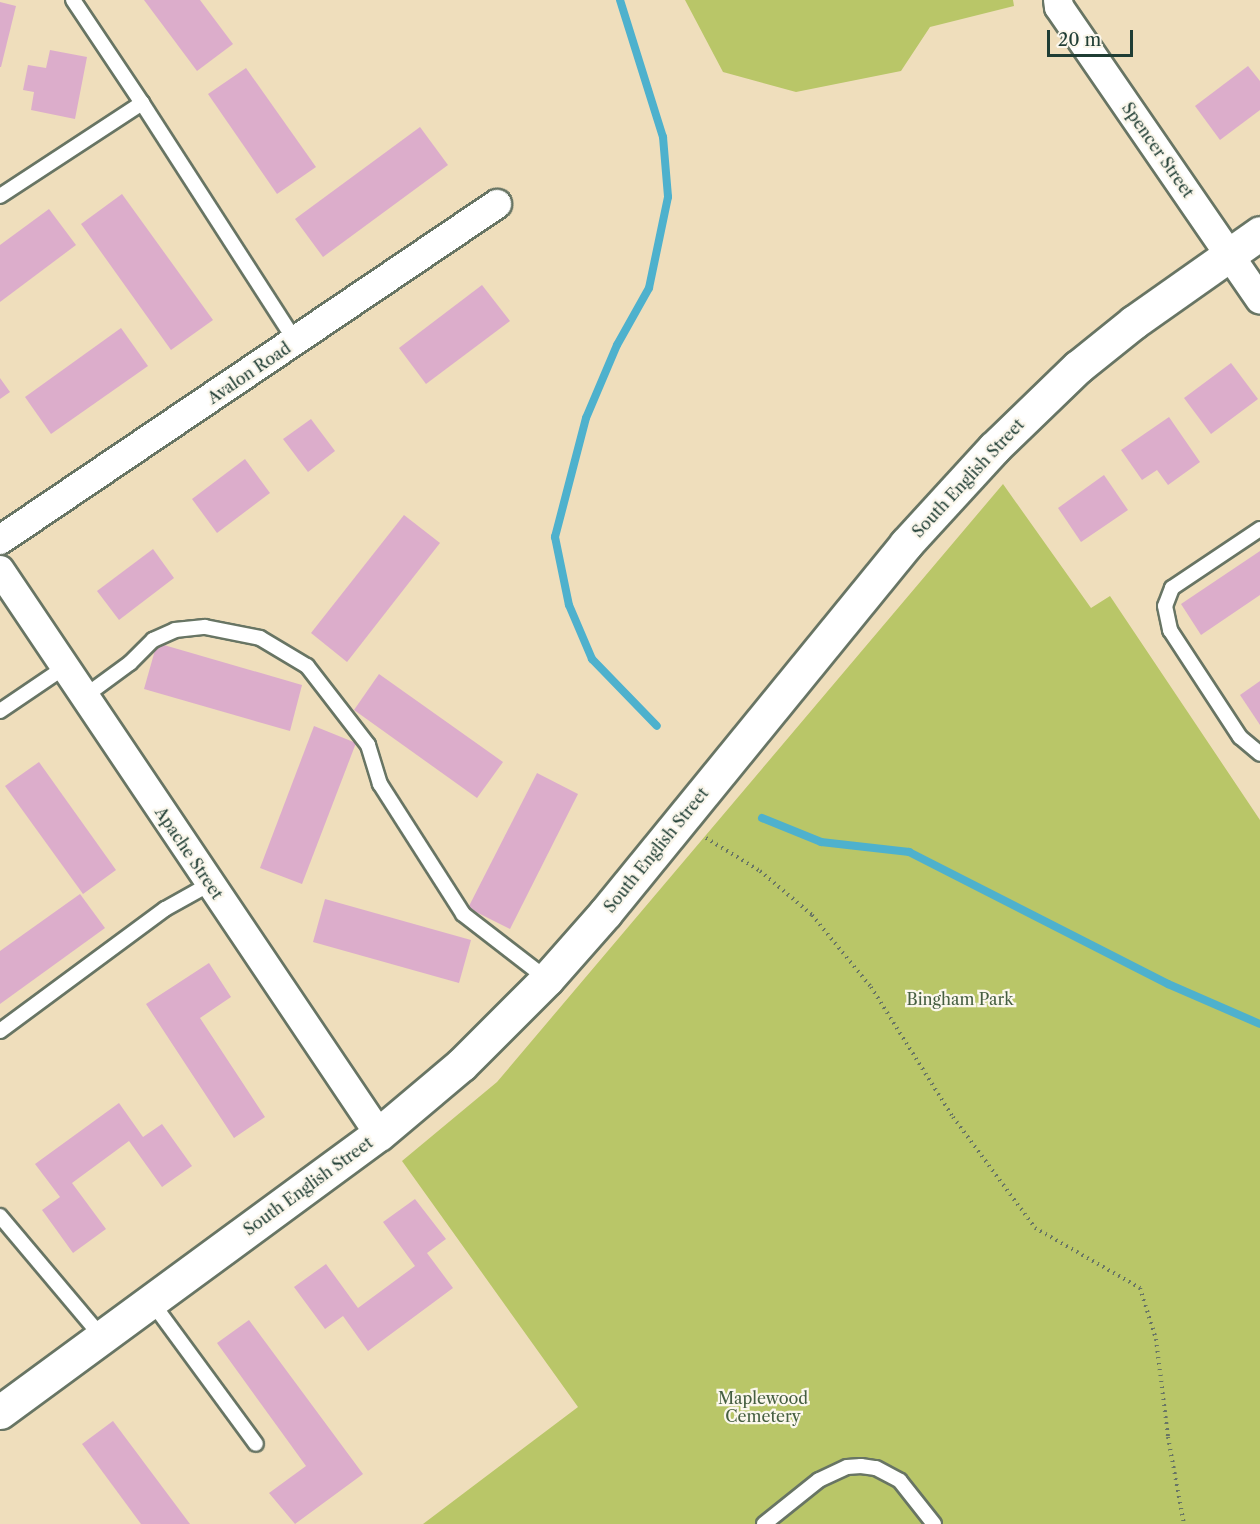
<!DOCTYPE html>
<style>
body{margin:0}
#map{position:relative;width:1260px;height:1524px;overflow:hidden;background:#efdebc;font-family:"Libre Caslon Text",serif}
div>[style]{position:absolute}
.green>*{inset:0;background:#b9c668}
.stream>*{height:8px;margin:-4px;padding:0 4px;transform-origin:4px;border-radius:4px;background:#4eb1cd}
.building>*{inset:0;background:#dcadcb}
.path>*{height:4px;margin-top:-2px;transform-origin:0;background:repeating-linear-gradient(90deg,#687564 0 1.5px,transparent 0 6px)}
.roads{filter:drop-shadow(2px 0 #687564) drop-shadow(-2px 0 #687564) drop-shadow(0 2px #687564) drop-shadow(0 -2px #687564)}
.lane>*{height:14px;margin:-7px;padding:0 7px;transform-origin:7px;border-radius:7px;background:#fff}
.street>*{height:28px;margin:-14px;padding:0 14px;transform-origin:14px;border-radius:14px;background:#fff}
.secondary>*{height:33px;margin:-16.5px;padding:0 16.5px;transform-origin:16.5px;border-radius:16.5px;background:#fff}
span{translate:-50% -50%;white-space:nowrap;text-align:center;line-height:1.15;-webkit-text-stroke:4.5px #fbf7ec;paint-order:stroke}
.street-label{font-size:16px;color:#1f3d34}
.park-label{font-size:16px;color:#465f41}
.scale{position:absolute;left:1047px;top:30px;width:86px;height:27px;box-sizing:border-box;border:3px solid #1f3d34;border-top:0;padding-left:8px;font-size:18px;line-height:21px;white-space:nowrap;color:#1f3d34;-webkit-text-stroke:4px #fbf7ec;paint-order:stroke}
</style>
<div id="map">
<div class="green">
<div style="clip-path:polygon(685px 0,1013px 0,1014px 6px,930px 27px,901px 71px,796px 92px,723px 72px)"></div>
<div style="clip-path:polygon(1003px 484px,1091px 608px,1110px 596px,1260px 820px,1260px 1524px,423px 1524px,578px 1407px,402px 1161px,497px 1082px)"></div>
</div>
<div class="stream">
<div style="left:620px;top:0;width:144px;rotate:72.6deg"></div>
<div style="left:663px;top:137px;width:60px;rotate:85.2deg"></div>
<div style="left:668px;top:197px;width:93px;rotate:101.8deg"></div>
<div style="left:649px;top:288px;width:65px;rotate:119.3deg"></div>
<div style="left:617px;top:345px;width:79px;rotate:113deg"></div>
<div style="left:586px;top:418px;width:123px;rotate:104.6deg"></div>
<div style="left:555px;top:537px;width:69px;rotate:78.4deg"></div>
<div style="left:569px;top:605px;width:59px;rotate:66.9deg"></div>
<div style="left:592px;top:659px;width:93px;rotate:45.9deg"></div>
<div style="left:762px;top:818px;width:64px;rotate:22.1deg"></div>
<div style="left:821px;top:842px;width:89px;rotate:6.5deg"></div>
<div style="left:909px;top:852px;width:291px;rotate:27deg"></div>
<div style="left:1168px;top:984px;width:100px;rotate:23.5deg"></div>
</div>
<div class="building">
<div style="clip-path:polygon(144px 0,200px 0,233px 44px,197px 71px)"></div>
<div style="clip-path:polygon(0 2px,16px 6px,1px 67px,0 67px)"></div>
<div style="clip-path:polygon(50px 50px,87px 57px,75px 119px,31px 110px,34px 92px,23px 90px,28px 65px,46px 68px)"></div>
<div style="clip-path:polygon(1248px 66px,1260px 81px,1260px 110px,1220px 140px,1195px 106px)"></div>
<div style="clip-path:polygon(246px 68px,316px 167px,277px 194px,208px 94px)"></div>
<div style="clip-path:polygon(420px 127px,448px 165px,323px 257px,295px 219px)"></div>
<div style="clip-path:polygon(122px 194px,213px 320px,171px 350px,81px 224px)"></div>
<div style="clip-path:polygon(49px 209px,76px 245px,0 302px,0 245px)"></div>
<div style="clip-path:polygon(482px 285px,510px 321px,426px 384px,399px 348px)"></div>
<div style="clip-path:polygon(121px 328px,148px 366px,51px 434px,25px 397px)"></div>
<div style="clip-path:polygon(1231px 363px,1258px 399px,1211px 434px,1184px 398px)"></div>
<div style="clip-path:polygon(0 378px,10px 392px,0 399px)"></div>
<div style="clip-path:polygon(1169px 417px,1200px 462px,1168px 485px,1157px 470px,1142px 480px,1121px 450px)"></div>
<div style="clip-path:polygon(311px 419px,335px 451px,308px 472px,283px 439px)"></div>
<div style="clip-path:polygon(245px 459px,270px 493px,217px 533px,192px 499px)"></div>
<div style="clip-path:polygon(1104px 475px,1128px 510px,1081px 542px,1058px 508px)"></div>
<div style="clip-path:polygon(404px 515px,440px 543px,347px 662px,311px 633px)"></div>
<div style="clip-path:polygon(153px 549px,174px 578px,119px 620px,97px 591px)"></div>
<div style="clip-path:polygon(1260px 551px,1260px 595px,1201px 635px,1181px 604px)"></div>
<div style="clip-path:polygon(157px 643px,302px 685px,290px 731px,144px 689px)"></div>
<div style="clip-path:polygon(379px 674px,503px 762px,477px 798px,354px 710px)"></div>
<div style="clip-path:polygon(1260px 681px,1260px 725px,1240px 695px)"></div>
<div style="clip-path:polygon(314px 726px,356px 743px,302px 884px,260px 868px)"></div>
<div style="clip-path:polygon(39px 762px,116px 870px,83px 894px,5px 786px)"></div>
<div style="clip-path:polygon(537px 773px,578px 794px,510px 929px,468px 908px)"></div>
<div style="clip-path:polygon(80px 894px,105px 928px,0 1004px,0 951px)"></div>
<div style="clip-path:polygon(325px 899px,471px 940px,459px 983px,313px 942px)"></div>
<div style="clip-path:polygon(209px 963px,231px 997px,200px 1018px,265px 1117px,234px 1138px,146px 1004px)"></div>
<div style="clip-path:polygon(119px 1103px,143px 1137px,162px 1124px,192px 1166px,162px 1187px,129px 1141px,72px 1183px,106px 1229px,73px 1253px,42px 1210px,60px 1197px,35px 1164px)"></div>
<div style="clip-path:polygon(415px 1199px,446px 1239px,427px 1253px,453px 1288px,368px 1351px,343px 1316px,325px 1329px,294px 1287px,326px 1264px,358px 1308px,415px 1266px,383px 1222px)"></div>
<div style="clip-path:polygon(249px 1320px,363px 1474px,295px 1524px,269px 1493px,306px 1466px,217px 1343px)"></div>
<div style="clip-path:polygon(113px 1421px,190px 1524px,141px 1524px,82px 1444px)"></div>
</div>
<div class="path">
<div style="left:706px;top:838px;width:63px;rotate:31.4deg"></div>
<div style="left:760px;top:871px;width:68px;rotate:40.2deg"></div>
<div style="left:812px;top:915px;width:93px;rotate:50.7deg"></div>
<div style="left:871px;top:987px;width:154px;rotate:57.8deg"></div>
<div style="left:953px;top:1117px;width:138px;rotate:53.5deg"></div>
<div style="left:1035px;top:1228px;width:121px;rotate:29.7deg"></div>
<div style="left:1140px;top:1288px;width:53px;rotate:72.6deg"></div>
<div style="left:1156px;top:1339px;width:99px;rotate:83deg"></div>
<div style="left:1168px;top:1437px;width:88px;rotate:79.6deg"></div>
</div>
<div class="roads">
<div class="lane">
<div style="left:142px;top:103px;width:284px;rotate:57.2deg"></div>
<div style="left:0;top:196px;width:170px;rotate:-33.2deg"></div>
<div style="left:142px;top:103px;width:124px;rotate:-123.8deg"></div>
<div style="left:1260px;top:529px;width:106px;rotate:146.2deg"></div>
<div style="left:1172px;top:588px;width:19px;rotate:111deg"></div>
<div style="left:1165px;top:606px;width:25px;rotate:78deg"></div>
<div style="left:1170px;top:630px;width:128px;rotate:56.8deg"></div>
<div style="left:1240px;top:737px;width:26px;rotate:40deg"></div>
<div style="left:85px;top:696px;width:56px;rotate:-36.3deg"></div>
<div style="left:130px;top:663px;width:33px;rotate:-45deg"></div>
<div style="left:153px;top:640px;width:24px;rotate:-24deg"></div>
<div style="left:175px;top:630px;width:30px;rotate:-6deg"></div>
<div style="left:205px;top:627px;width:56px;rotate:11.3deg"></div>
<div style="left:260px;top:638px;width:55px;rotate:30.8deg"></div>
<div style="left:307px;top:666px;width:100px;rotate:52.3deg"></div>
<div style="left:368px;top:745px;width:41px;rotate:72.9deg"></div>
<div style="left:380px;top:784px;width:154px;rotate:57.4deg"></div>
<div style="left:463px;top:914px;width:106px;rotate:37.7deg"></div>
<div style="left:0;top:711px;width:78px;rotate:-34.1deg"></div>
<div style="left:0;top:1031px;width:205px;rotate:-36.5deg"></div>
<div style="left:165px;top:909px;width:51px;rotate:-29.1deg"></div>
<div style="left:0;top:1216px;width:158px;rotate:49.9deg"></div>
<div style="left:151px;top:1301px;width:177px;rotate:53.7deg"></div>
<div style="left:764px;top:1524px;width:70px;rotate:-38.7deg"></div>
<div style="left:819px;top:1480px;width:31px;rotate:-25deg"></div>
<div style="left:847px;top:1467px;width:14px;rotate:-4deg"></div>
<div style="left:861px;top:1466px;width:15px;rotate:8deg"></div>
<div style="left:876px;top:1468px;width:27px;rotate:28deg"></div>
<div style="left:900px;top:1481px;width:55px;rotate:51.7deg"></div>
</div>
<div class="street">
<div style="left:1058px;top:0;width:7px;rotate:82deg"></div>
<div style="left:1059px;top:7px;width:355px;rotate:55.5deg"></div>
<div style="left:0;top:540px;width:600px;rotate:-34.06deg"></div>
<div style="left:0;top:570px;width:680px;rotate:56.1deg"></div>
</div>
<div class="secondary">
<div style="left:0;top:1412px;width:470px;rotate:-36.3deg"></div>
<div style="left:379px;top:1134px;width:107px;rotate:-40.1deg"></div>
<div style="left:461px;top:1065px;width:122px;rotate:-45deg"></div>
<div style="left:547px;top:979px;width:89px;rotate:-48.6deg"></div>
<div style="left:606px;top:912px;width:475px;rotate:-50.8deg"></div>
<div style="left:906px;top:544px;width:130px;rotate:-47.5deg"></div>
<div style="left:994px;top:448px;width:117px;rotate:-44deg"></div>
<div style="left:1078px;top:367px;width:72px;rotate:-38.8deg"></div>
<div style="left:1134px;top:322px;width:154px;rotate:-35.2deg"></div>
</div>
</div>
<div class="street-label">
<span style="left:1158px;top:150px;rotate:55deg">Spencer Street</span>
<span style="left:249px;top:373px;rotate:-34deg">Avalon Road</span>
<span style="left:968px;top:478px;rotate:-47deg">South English Street</span>
<span style="left:656px;top:850px;rotate:-51deg">South English Street</span>
<span style="left:189px;top:853px;rotate:56deg">Apache Street</span>
<span style="left:308px;top:1186px;rotate:-36deg">South English Street</span>
</div>
<div class="park-label">
<span style="left:960px;top:999px">Bingham Park</span>
<span style="left:763px;top:1407px">Maplewood<br>Cemetery</span>
</div>
<div class="scale">20 m</div>
</div>
